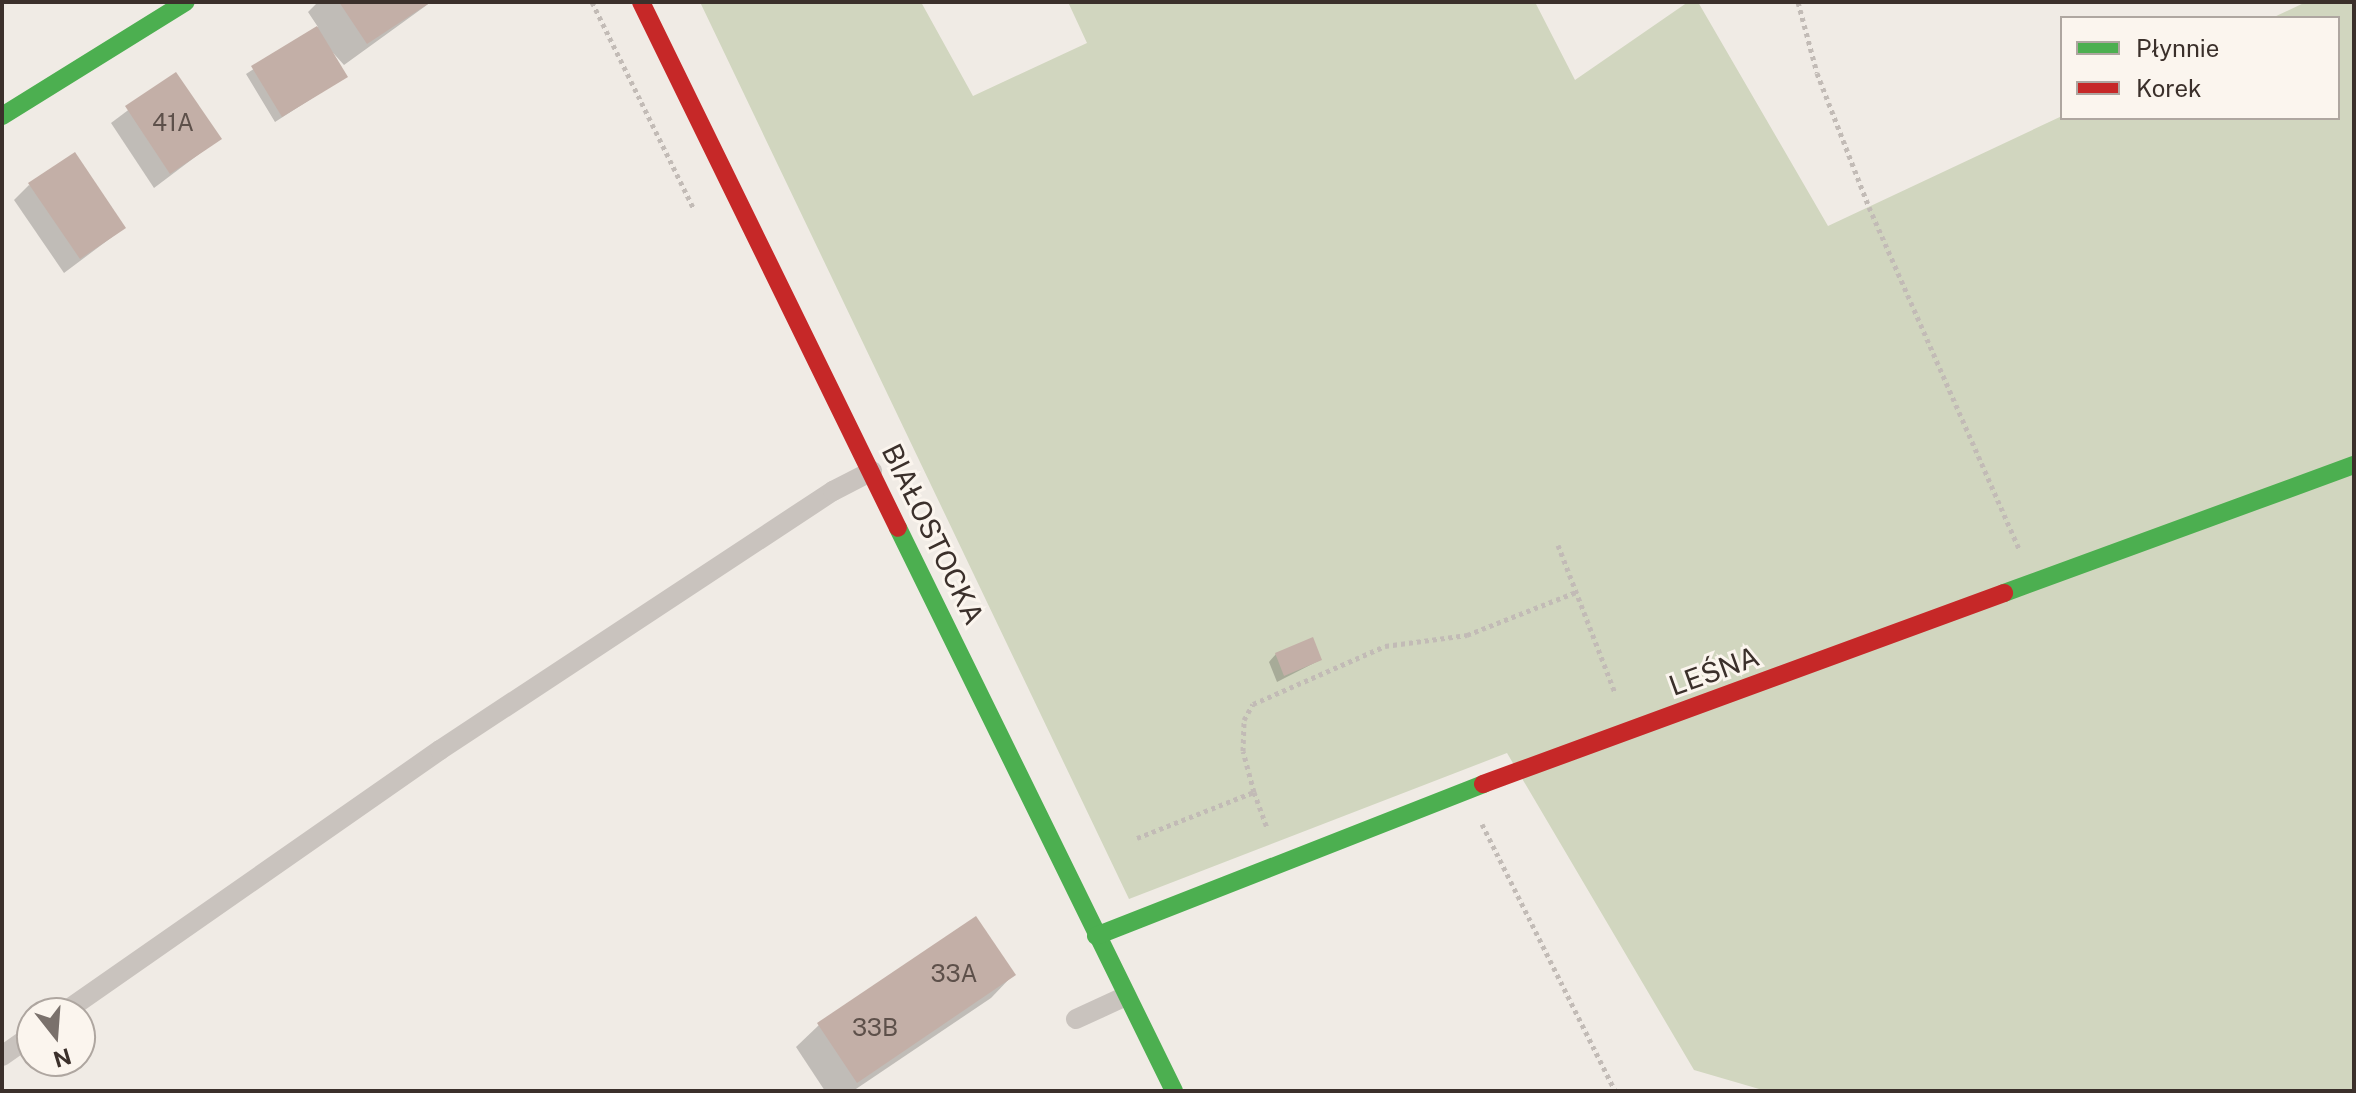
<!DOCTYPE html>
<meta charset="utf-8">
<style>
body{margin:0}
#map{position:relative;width:2356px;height:1093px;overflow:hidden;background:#f0ebe5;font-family:"Public Sans",sans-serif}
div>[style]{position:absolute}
.green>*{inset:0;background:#d1d6bf}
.shadow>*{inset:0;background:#0003}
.building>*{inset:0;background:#c3afa7}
.path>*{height:5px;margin-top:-2.5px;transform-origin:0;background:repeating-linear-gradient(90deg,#c2bbb6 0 4px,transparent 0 8px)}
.lane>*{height:20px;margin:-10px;padding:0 10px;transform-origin:10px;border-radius:10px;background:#c9c3be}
.fast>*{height:18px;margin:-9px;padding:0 9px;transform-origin:9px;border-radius:9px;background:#4caf50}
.jam>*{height:18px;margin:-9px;padding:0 9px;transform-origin:9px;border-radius:9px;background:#c62828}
span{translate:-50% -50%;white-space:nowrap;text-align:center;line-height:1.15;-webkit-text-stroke:6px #fbf5ee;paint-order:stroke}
.number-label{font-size:24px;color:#5d504a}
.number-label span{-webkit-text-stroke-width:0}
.street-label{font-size:28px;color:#3b302b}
.frame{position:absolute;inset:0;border:4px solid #3b302b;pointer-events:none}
.legend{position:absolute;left:2060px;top:16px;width:280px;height:104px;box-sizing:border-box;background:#fbf5ee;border:2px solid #aea6a0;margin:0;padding:10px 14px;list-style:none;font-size:24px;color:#3b302b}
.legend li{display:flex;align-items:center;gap:16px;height:40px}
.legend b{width:40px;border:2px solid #aea6a0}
.north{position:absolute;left:16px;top:997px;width:80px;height:80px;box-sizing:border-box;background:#fbf5ee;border:2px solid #aea6a0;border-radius:50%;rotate:163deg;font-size:22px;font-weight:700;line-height:32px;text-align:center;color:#3b302b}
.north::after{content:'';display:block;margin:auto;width:28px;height:36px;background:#7a716c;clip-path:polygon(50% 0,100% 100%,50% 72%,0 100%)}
</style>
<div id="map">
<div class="green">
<div style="clip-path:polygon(700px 2px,921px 2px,973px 96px,1087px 43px,1068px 2px,1535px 2px,1575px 80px,1688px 2px,1698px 2px,1828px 226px,2062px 116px,2338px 118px,2338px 18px,2272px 18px,2306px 2px,2354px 2px,2354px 1091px,1766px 1091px,1694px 1070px,1507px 753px,1129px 899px)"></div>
</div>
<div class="shadow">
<div style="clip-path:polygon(318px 2px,431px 2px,344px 65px,326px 45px,345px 77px,275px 122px,246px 74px,318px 27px,308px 12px)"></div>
<div style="clip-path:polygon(175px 75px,219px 139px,154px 188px,111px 123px)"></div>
<div style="clip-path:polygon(29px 185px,124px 228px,64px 273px,14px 200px)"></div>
<div style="clip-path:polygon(1276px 654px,1320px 660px,1277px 682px,1269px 662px)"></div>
<div style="clip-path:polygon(1013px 975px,991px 998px,853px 1091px,825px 1091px,796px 1047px,819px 1025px)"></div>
</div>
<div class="building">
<div style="clip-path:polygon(339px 2px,431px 2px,367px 44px)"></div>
<div style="clip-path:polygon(317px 26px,348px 77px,282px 117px,251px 66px)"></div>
<div style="clip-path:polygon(176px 72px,222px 139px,170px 174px,125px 106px)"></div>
<div style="clip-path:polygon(75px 152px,126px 228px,80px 259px,28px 183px)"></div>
<div style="clip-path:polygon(1313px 637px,1322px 660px,1284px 676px,1275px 653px)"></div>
<div style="clip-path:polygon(976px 916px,1016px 975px,857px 1083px,817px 1023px)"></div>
</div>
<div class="path">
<div style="left:592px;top:2px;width:231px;rotate:63.8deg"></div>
<div style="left:1798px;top:2px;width:73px;rotate:75deg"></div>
<div style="left:1817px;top:73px;width:144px;rotate:68.8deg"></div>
<div style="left:1869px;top:207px;width:373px;rotate:66.3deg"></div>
<div style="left:1558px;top:545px;width:159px;rotate:68.9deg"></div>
<div style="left:1254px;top:792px;width:37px;rotate:70deg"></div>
<div style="left:1482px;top:824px;width:298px;rotate:63.5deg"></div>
<div style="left:1137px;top:838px;width:126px;rotate:-21.5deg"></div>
<div style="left:1254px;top:792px;width:42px;rotate:-105deg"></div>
<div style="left:1243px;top:751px;width:31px;rotate:-88deg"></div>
<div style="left:1244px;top:720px;width:18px;rotate:-61deg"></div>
<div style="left:1253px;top:704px;width:144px;rotate:-23.7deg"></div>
<div style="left:1385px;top:646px;width:83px;rotate:-7.6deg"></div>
<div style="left:1467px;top:635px;width:117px;rotate:-21.5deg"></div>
</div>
<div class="lane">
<div style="left:63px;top:1013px;width:460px;rotate:-34.9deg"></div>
<div style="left:440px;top:750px;width:471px;rotate:-33.4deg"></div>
<div style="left:833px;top:491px;width:44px;rotate:-27.1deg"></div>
<div style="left:1076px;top:1019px;width:55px;rotate:-24.7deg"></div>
<div style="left:2px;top:1056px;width:37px;rotate:-35deg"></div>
</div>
<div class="fast">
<div style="left:2px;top:116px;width:216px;rotate:-31.8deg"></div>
<div style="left:898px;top:528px;width:627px;rotate:63.88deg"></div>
<div style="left:2004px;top:593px;width:373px;rotate:-20.1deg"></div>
<div style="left:1096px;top:936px;width:416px;rotate:-21.4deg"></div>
</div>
<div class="jam">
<div style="left:641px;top:2px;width:585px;rotate:63.96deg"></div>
<div style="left:1483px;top:784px;width:555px;rotate:-20.13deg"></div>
</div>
<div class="number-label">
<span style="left:173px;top:123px">41A</span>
<span style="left:954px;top:974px">33A</span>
<span style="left:875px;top:1028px">33B</span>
</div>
<div class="street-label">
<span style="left:933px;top:534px;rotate:64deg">BIAŁOSTOCKA</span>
<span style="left:1714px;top:671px;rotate:-20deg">LEŚNA</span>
</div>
<div class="frame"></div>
<ul class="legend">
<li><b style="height:10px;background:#4caf50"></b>Płynnie</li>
<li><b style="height:10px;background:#c62828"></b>Korek</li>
</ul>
<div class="north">N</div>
</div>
